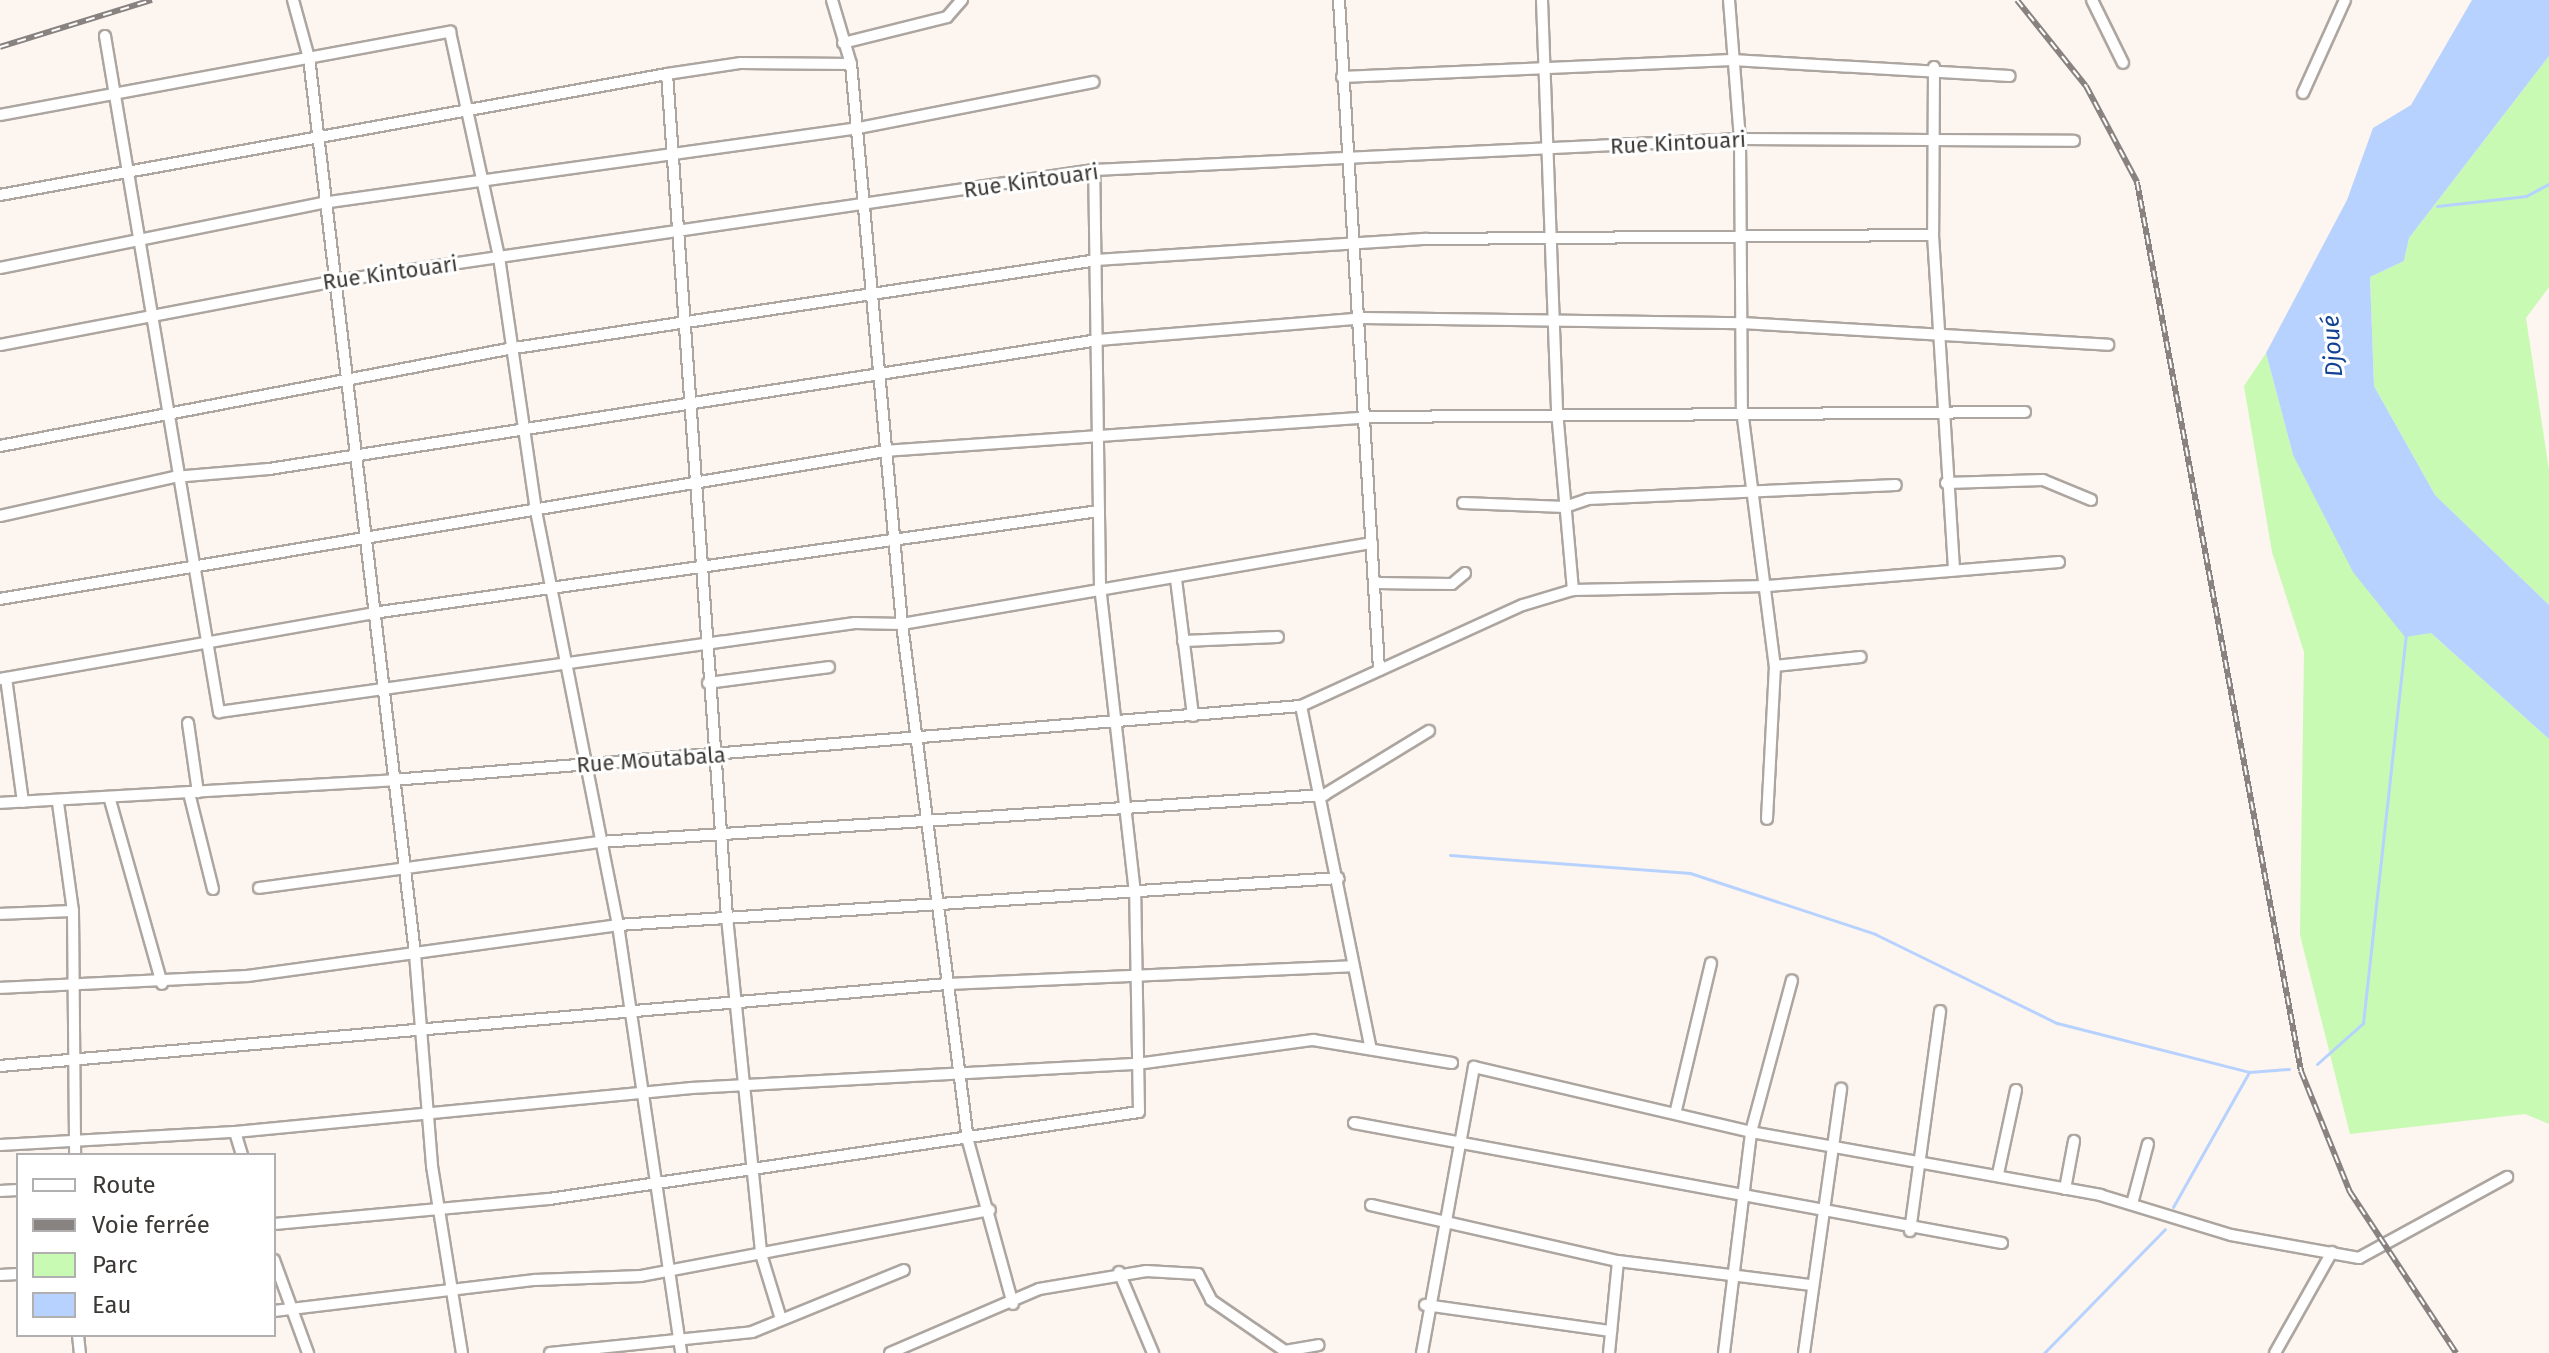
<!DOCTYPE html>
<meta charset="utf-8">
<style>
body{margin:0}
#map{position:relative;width:2549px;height:1353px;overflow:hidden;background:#fdf5ef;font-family:"Fira Sans",sans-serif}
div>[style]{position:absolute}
.green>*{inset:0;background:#c8fab4}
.water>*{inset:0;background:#b7d2fe}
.stream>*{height:3px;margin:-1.5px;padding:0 1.5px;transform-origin:1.5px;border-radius:1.5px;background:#b7d2fe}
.roads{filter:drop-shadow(2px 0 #aca5a0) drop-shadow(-2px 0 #aca5a0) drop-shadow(0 2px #aca5a0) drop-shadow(0 -2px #aca5a0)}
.street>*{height:10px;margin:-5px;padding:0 5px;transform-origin:5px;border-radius:5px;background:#fff}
.rail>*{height:6px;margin-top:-3px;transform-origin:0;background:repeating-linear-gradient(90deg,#fff 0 9px,#888380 0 18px);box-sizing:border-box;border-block:2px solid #888380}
span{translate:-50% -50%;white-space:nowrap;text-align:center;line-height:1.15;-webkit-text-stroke:6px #fff;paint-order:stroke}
.street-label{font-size:22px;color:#3b3836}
.water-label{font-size:24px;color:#114394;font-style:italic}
.legend{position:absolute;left:16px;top:1153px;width:260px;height:184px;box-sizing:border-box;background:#fff;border:2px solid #b1afaf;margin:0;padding:10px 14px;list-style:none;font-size:24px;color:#3b3836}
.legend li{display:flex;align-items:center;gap:16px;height:40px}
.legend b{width:40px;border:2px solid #b1afaf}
</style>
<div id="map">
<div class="green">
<div style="clip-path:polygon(2549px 56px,2549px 287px,2526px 318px,2549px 470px,2549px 605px,2435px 495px,2374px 386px,2370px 277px,2404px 261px,2409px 238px)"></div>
<div style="clip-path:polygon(2266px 353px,2293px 455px,2431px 633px,2549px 739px,2549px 1124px,2525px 1114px,2350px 1134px,2300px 935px,2304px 652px,2272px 552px,2244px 386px)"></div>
</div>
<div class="water">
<div style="clip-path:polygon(2472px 0,2549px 0,2549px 56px,2409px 238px,2404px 261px,2370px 277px,2374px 386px,2435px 495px,2549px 605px,2549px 739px,2431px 633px,2405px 637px,2353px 572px,2293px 455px,2266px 353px,2347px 200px,2373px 128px,2411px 105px)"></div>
</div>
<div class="stream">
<div style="left:2437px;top:206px;width:90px;rotate:-6.4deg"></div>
<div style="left:2526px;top:196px;width:26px;rotate:-28deg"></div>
<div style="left:1450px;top:855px;width:241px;rotate:4.3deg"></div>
<div style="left:1690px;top:873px;width:195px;rotate:18.2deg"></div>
<div style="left:1875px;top:934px;width:203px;rotate:26.1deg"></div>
<div style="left:2057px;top:1023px;width:198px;rotate:14.3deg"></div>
<div style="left:2317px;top:1064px;width:62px;rotate:-41.7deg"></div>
<div style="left:2363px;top:1023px;width:390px;rotate:-83.7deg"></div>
<div style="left:2173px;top:1207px;width:155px;rotate:-60.6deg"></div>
<div style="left:2249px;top:1072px;width:40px;rotate:-4.3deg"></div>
<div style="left:2044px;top:1353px;width:173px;rotate:-45.7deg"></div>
</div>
<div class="roads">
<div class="street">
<div style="left:293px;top:0;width:60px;rotate:74.6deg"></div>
<div style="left:309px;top:58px;width:902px;rotate:83.25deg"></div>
<div style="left:415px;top:954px;width:213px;rotate:85.4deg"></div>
<div style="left:432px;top:1166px;width:189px;rotate:80.9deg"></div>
<div style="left:832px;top:0;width:67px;rotate:73.5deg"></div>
<div style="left:851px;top:64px;width:562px;rotate:84.8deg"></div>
<div style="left:902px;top:624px;width:521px;rotate:82.72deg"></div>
<div style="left:968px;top:1141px;width:169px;rotate:74.6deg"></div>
<div style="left:1339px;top:0;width:671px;rotate:86.58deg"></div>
<div style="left:1542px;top:0;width:411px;rotate:87.9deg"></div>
<div style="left:1557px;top:411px;width:180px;rotate:84.9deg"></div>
<div style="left:1729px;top:0;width:139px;rotate:85.5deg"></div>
<div style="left:1740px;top:139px;width:271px;rotate:89.6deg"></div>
<div style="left:1742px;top:410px;width:258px;rotate:82.7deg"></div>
<div style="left:1775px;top:666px;width:153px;rotate:93deg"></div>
<div style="left:2092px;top:0;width:70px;rotate:63.8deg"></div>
<div style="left:105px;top:36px;width:686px;rotate:80.43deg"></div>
<div style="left:219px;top:712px;width:642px;rotate:-7.97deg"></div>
<div style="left:855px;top:623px;width:47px;rotate:1.2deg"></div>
<div style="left:902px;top:624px;width:477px;rotate:-9.8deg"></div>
<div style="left:843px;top:43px;width:107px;rotate:-14deg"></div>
<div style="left:947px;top:17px;width:23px;rotate:-49deg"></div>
<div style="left:1934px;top:67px;width:168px;rotate:90.3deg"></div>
<div style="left:1933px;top:235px;width:336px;rotate:86.4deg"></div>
<div style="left:667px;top:74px;width:845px;rotate:85.93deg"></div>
<div style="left:727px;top:917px;width:339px;rotate:84.2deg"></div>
<div style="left:761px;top:1254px;width:68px;rotate:72.9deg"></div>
<div style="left:1342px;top:77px;width:390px;rotate:-2.5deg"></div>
<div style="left:1732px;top:60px;width:278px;rotate:3.3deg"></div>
<div style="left:2303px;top:93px;width:102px;rotate:-65.7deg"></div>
<div style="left:0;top:115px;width:458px;rotate:-10.5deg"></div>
<div style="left:450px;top:32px;width:230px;rotate:77.7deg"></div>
<div style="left:499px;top:257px;width:257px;rotate:81.7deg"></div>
<div style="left:536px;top:511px;width:422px;rotate:78.8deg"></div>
<div style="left:618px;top:925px;width:433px;rotate:81.6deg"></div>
<div style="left:0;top:195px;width:678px;rotate:-10.28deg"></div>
<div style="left:667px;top:74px;width:75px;rotate:-8.5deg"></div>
<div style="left:741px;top:63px;width:110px;rotate:0.5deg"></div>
<div style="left:0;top:268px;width:328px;rotate:-11.4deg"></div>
<div style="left:322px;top:203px;width:542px;rotate:-7.95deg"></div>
<div style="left:859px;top:128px;width:239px;rotate:-11.1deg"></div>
<div style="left:0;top:345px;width:341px;rotate:-10.8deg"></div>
<div style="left:335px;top:281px;width:767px;rotate:-8.32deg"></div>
<div style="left:1094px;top:170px;width:647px;rotate:-2.75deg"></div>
<div style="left:1740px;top:139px;width:334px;rotate:0.3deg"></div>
<div style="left:0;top:446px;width:517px;rotate:-10.81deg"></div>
<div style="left:508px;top:349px;width:596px;rotate:-8.59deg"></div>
<div style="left:1097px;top:260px;width:329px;rotate:-3.7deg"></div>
<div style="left:1425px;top:239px;width:508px;rotate:-0.45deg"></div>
<div style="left:1946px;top:483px;width:97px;rotate:-1.8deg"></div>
<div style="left:2043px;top:480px;width:52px;rotate:22.6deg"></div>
<div style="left:1463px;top:503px;width:102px;rotate:2.2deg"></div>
<div style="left:1565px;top:507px;width:24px;rotate:-19deg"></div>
<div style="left:1588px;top:499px;width:308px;rotate:-2.6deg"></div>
<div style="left:0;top:516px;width:178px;rotate:-12.6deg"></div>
<div style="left:174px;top:477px;width:95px;rotate:-4.8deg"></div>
<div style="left:269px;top:469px;width:839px;rotate:-8.84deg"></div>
<div style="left:1098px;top:340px;width:266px;rotate:-4.7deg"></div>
<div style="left:1363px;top:318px;width:379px;rotate:0.8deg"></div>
<div style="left:1742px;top:323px;width:367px;rotate:3.4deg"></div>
<div style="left:1176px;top:579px;width:138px;rotate:82.9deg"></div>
<div style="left:1378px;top:583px;width:74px;rotate:0.8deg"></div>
<div style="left:1452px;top:584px;width:17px;rotate:-40deg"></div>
<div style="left:0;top:599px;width:897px;rotate:-9.49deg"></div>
<div style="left:885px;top:451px;width:484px;rotate:-4deg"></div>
<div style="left:1368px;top:417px;width:657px;rotate:-0.44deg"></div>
<div style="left:1183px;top:641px;width:95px;rotate:-2.4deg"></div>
<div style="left:1775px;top:666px;width:86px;rotate:-6deg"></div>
<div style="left:6px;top:678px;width:125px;rotate:82.2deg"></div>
<div style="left:0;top:679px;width:379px;rotate:-10deg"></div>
<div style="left:373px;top:613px;width:733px;rotate:-8deg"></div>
<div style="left:708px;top:683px;width:122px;rotate:-7.5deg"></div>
<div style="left:1301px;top:706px;width:347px;rotate:78.5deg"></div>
<div style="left:188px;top:723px;width:70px;rotate:81.8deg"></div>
<div style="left:189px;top:793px;width:99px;rotate:76deg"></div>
<div style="left:110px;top:800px;width:191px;rotate:74.2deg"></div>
<div style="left:0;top:803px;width:394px;rotate:-3.3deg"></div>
<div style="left:393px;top:780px;width:911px;rotate:-4.66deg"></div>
<div style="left:1301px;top:706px;width:244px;rotate:-24.5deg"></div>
<div style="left:1523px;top:605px;width:52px;rotate:-16.7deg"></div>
<div style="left:1573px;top:590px;width:195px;rotate:-1.2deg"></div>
<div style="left:1768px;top:586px;width:292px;rotate:-4.7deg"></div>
<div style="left:58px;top:803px;width:109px;rotate:82.1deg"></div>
<div style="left:73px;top:911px;width:244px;rotate:89.5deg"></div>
<div style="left:259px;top:888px;width:344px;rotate:-7.7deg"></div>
<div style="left:600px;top:842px;width:726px;rotate:-3.71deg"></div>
<div style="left:1324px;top:795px;width:123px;rotate:-31.4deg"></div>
<div style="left:0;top:914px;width:73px;rotate:-2.4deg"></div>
<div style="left:0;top:988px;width:247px;rotate:-2.8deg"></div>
<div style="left:247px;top:976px;width:374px;rotate:-7.8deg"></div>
<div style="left:618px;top:925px;width:722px;rotate:-3.73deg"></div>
<div style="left:0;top:1066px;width:951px;rotate:-4.95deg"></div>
<div style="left:947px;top:984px;width:406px;rotate:-2.5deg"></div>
<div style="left:1676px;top:1110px;width:151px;rotate:-76.6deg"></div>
<div style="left:1354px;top:1123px;width:659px;rotate:10.49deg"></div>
<div style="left:235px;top:1132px;width:24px;rotate:73deg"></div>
<div style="left:0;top:1145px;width:235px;rotate:-3.2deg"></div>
<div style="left:235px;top:1132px;width:459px;rotate:-5.5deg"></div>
<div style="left:692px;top:1088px;width:446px;rotate:-3.1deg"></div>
<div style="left:1137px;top:1064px;width:178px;rotate:-7.8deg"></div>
<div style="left:1313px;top:1040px;width:141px;rotate:9.4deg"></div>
<div style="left:1998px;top:1174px;width:86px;rotate:-77.9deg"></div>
<div style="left:2065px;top:1189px;width:49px;rotate:-79.4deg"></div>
<div style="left:0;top:1191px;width:18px;rotate:-3deg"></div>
<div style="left:2132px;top:1204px;width:62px;rotate:-75.1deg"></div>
<div style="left:1371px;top:1205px;width:253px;rotate:12.8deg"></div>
<div style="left:1618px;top:1261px;width:193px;rotate:7.1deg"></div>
<div style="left:274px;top:1224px;width:276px;rotate:-5.2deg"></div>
<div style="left:549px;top:1199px;width:596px;rotate:-8.39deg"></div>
<div style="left:1139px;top:1112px;width:219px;rotate:-91deg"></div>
<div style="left:1135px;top:893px;width:309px;rotate:-96.5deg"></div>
<div style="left:1100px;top:586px;width:416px;rotate:-90.8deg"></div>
<div style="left:1910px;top:1231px;width:222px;rotate:-82.2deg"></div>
<div style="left:274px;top:1260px;width:99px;rotate:69.9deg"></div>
<div style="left:1119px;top:1272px;width:88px;rotate:67.2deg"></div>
<div style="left:0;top:1275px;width:18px;rotate:-3deg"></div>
<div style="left:1425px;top:1305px;width:188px;rotate:8deg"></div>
<div style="left:274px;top:1311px;width:263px;rotate:-6.8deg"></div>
<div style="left:535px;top:1280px;width:106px;rotate:-2.2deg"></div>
<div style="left:641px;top:1276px;width:355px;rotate:-10.7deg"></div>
<div style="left:78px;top:1335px;width:18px;rotate:84deg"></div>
<div style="left:550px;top:1353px;width:203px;rotate:-5.9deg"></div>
<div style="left:752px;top:1332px;width:164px;rotate:-22.2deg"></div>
<div style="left:890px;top:1353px;width:162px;rotate:-23.2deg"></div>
<div style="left:1039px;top:1289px;width:109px;rotate:-9.5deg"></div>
<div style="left:1146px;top:1271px;width:52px;rotate:3.3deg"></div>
<div style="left:1198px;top:1274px;width:29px;rotate:63deg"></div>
<div style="left:1211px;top:1300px;width:90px;rotate:34.6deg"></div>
<div style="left:1285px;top:1351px;width:34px;rotate:-10deg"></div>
<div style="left:1422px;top:1353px;width:291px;rotate:-79.7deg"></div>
<div style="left:1474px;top:1067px;width:285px;rotate:13.2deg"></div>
<div style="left:1751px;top:1132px;width:355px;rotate:10.2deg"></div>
<div style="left:2100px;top:1195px;width:137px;rotate:17deg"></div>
<div style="left:2231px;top:1235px;width:130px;rotate:10.2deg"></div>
<div style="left:2359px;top:1258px;width:169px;rotate:-28.7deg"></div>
<div style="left:1609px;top:1353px;width:92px;rotate:-84.4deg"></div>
<div style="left:1724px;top:1353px;width:223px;rotate:-83deg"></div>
<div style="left:1751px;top:1132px;width:157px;rotate:-74.9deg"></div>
<div style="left:1804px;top:1353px;width:267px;rotate:-82deg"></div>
<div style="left:2275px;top:1353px;width:116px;rotate:-60.6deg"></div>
</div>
</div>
<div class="rail">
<div style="left:2017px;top:0;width:110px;rotate:51.3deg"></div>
<div style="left:2086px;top:86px;width:109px;rotate:62deg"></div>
<div style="left:2137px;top:182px;width:904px;rotate:79.55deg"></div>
<div style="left:2301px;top:1071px;width:131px;rotate:68deg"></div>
<div style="left:2350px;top:1192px;width:193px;rotate:56.6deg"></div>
<div style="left:0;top:47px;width:159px;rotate:-17.2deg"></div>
</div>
<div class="street-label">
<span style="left:1678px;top:143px;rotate:-3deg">Rue Kintouari</span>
<span style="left:1031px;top:181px;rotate:-8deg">Rue Kintouari</span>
<span style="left:390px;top:273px;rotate:-8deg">Rue Kintouari</span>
<span style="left:651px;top:760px;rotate:-4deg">Rue Moutabala</span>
</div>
<div class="water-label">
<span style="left:2333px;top:346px;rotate:-94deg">Djoué</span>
</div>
<ul class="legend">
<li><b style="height:10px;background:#fff"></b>Route</li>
<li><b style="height:10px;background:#888380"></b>Voie ferrée</li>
<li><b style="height:22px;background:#c8fab4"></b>Parc</li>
<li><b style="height:22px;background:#b7d2fe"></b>Eau</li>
</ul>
</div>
